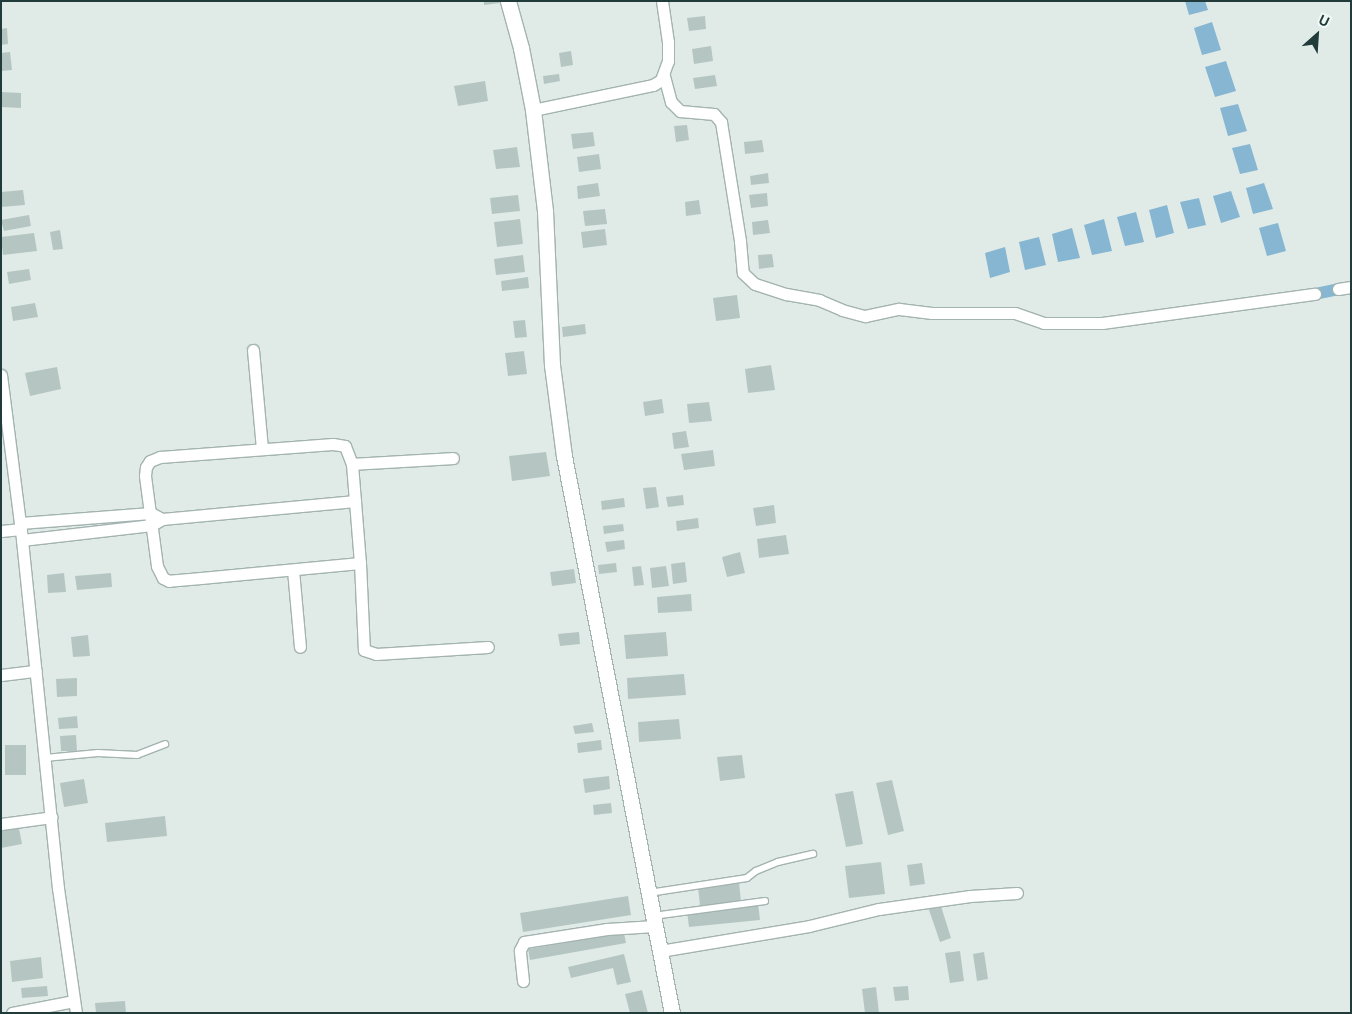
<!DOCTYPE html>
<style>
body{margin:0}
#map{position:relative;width:1352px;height:1014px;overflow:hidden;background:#e0ebe8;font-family:Figtree,sans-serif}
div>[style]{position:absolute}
.water>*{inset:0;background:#86b6d1}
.canal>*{height:12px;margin:-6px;padding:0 6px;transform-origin:6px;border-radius:6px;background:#86b6d1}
.building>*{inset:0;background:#b5c6c2}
.roads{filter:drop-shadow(1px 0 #a3b3b0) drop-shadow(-1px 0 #a3b3b0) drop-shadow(0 1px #a3b3b0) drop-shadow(0 -1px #a3b3b0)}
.service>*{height:5.5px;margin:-2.75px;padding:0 2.75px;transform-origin:2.75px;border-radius:2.75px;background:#fff}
.minor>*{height:11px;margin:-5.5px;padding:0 5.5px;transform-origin:5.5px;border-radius:5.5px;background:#fff}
.tertiary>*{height:15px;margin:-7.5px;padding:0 7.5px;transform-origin:7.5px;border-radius:7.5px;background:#fff}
span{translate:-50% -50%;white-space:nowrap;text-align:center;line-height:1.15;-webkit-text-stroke:5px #f0f8f5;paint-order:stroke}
.frame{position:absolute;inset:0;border:2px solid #203b3a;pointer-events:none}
.north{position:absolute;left:1292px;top:10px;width:50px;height:50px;-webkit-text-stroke:4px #f0f8f5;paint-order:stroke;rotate:26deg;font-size:14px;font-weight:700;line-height:20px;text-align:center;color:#203b3a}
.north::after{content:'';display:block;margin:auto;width:18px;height:22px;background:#203b3a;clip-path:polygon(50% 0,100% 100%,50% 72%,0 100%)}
</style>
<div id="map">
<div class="water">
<div style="clip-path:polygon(1185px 1px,1205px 1px,1208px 10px,1189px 15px)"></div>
<div style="clip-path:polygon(1212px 22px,1221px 50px,1202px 55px,1194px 28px)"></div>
<div style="clip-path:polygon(1226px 61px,1236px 91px,1215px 97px,1205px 67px)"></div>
<div style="clip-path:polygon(1238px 104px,1247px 131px,1228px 136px,1220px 108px)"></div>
<div style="clip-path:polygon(1250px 144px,1258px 170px,1240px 174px,1232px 148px)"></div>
<div style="clip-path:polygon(1264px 183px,1273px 209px,1253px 214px,1246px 188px)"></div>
<div style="clip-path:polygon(1231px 191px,1240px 217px,1221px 223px,1213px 196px)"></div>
<div style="clip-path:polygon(1199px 198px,1206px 225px,1188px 229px,1180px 202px)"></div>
<div style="clip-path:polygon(1167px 205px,1174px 233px,1156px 238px,1149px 210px)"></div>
<div style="clip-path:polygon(1136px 212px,1144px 242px,1125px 246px,1117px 217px)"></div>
<div style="clip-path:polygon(1104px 219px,1112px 251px,1092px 255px,1084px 225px)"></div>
<div style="clip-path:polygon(1278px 223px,1286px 251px,1267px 256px,1259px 228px)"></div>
<div style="clip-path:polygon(1072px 228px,1080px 258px,1058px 262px,1052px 234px)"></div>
<div style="clip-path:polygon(1039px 237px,1046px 265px,1025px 270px,1019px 242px)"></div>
<div style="clip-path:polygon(1005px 247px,1010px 272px,990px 278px,985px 253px)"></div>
</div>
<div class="canal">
<div style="left:1315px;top:294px;width:24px;rotate:-12deg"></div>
</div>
<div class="building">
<div style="clip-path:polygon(484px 1px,500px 1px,500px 3px,484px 5px)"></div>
<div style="clip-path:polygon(705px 16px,706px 29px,689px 31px,687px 18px)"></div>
<div style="clip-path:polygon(7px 28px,8px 44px,1px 45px,1px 29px)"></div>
<div style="clip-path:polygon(711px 46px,713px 61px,694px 64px,692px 49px)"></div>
<div style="clip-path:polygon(571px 51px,573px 65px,561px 67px,559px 53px)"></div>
<div style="clip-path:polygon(10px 52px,12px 70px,1px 71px,1px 53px)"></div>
<div style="clip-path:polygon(559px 74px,560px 81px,544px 84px,543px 76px)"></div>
<div style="clip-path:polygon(715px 75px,717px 86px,695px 89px,693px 78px)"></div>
<div style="clip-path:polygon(485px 81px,488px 101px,458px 106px,454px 86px)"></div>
<div style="clip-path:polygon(1px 92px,21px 93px,21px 108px,1px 107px)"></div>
<div style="clip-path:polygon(687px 125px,689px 140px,676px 142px,674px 126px)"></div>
<div style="clip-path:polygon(593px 132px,595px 146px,573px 149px,571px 134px)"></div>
<div style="clip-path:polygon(762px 140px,764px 152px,745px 154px,744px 142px)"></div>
<div style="clip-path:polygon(517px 147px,520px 167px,496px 169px,493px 150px)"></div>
<div style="clip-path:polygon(599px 154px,601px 169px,579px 172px,577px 157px)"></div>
<div style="clip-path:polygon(768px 173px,769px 183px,751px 185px,750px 176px)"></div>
<div style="clip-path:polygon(598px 183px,600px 196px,578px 199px,577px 186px)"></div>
<div style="clip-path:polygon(23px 190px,25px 205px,1px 207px,1px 192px)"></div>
<div style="clip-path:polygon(767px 193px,768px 206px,751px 208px,749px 195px)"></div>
<div style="clip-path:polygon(518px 195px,520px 211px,492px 214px,490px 198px)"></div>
<div style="clip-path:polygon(699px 200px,701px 214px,686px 216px,685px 202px)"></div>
<div style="clip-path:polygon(605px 209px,607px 224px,585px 226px,583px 211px)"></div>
<div style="clip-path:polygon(29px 215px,31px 226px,4px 231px,1px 220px)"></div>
<div style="clip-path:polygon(520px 219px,523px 244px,497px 247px,494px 222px)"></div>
<div style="clip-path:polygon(768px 220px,770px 233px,753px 235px,752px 222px)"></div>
<div style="clip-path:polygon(605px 229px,607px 245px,583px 248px,581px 232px)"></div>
<div style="clip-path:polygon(60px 230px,63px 249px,53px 250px,50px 232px)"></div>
<div style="clip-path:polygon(34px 233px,37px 251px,3px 255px,1px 237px)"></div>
<div style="clip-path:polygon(772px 254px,774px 267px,759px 269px,758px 255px)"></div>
<div style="clip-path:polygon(523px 255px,525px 272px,496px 275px,494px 259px)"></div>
<div style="clip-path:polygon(29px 269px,31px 280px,9px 284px,7px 272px)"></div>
<div style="clip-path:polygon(528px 277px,529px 288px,502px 291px,501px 281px)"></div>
<div style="clip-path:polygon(737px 295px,740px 318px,716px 321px,713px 298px)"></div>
<div style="clip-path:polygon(35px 303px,38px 317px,13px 321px,11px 307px)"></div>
<div style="clip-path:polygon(525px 320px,527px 337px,515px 338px,513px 321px)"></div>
<div style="clip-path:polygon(585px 324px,586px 334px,563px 337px,562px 327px)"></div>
<div style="clip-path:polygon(524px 351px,527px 374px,508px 376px,505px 353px)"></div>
<div style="clip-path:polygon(771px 365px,775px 390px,748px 393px,745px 369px)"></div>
<div style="clip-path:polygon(57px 367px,61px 389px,30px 396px,25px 373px)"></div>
<div style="clip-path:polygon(662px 399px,664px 413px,645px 416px,643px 402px)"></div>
<div style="clip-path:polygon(709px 402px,712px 421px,689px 423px,687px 404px)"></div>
<div style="clip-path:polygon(686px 431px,689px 447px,674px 449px,672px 433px)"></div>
<div style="clip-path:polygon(713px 450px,715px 466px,684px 470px,681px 454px)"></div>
<div style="clip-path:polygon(546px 452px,550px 476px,512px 481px,509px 456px)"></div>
<div style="clip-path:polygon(656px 487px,659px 507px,646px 509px,643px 488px)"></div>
<div style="clip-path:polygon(683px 495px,684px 505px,668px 507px,666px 497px)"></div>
<div style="clip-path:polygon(624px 498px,625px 507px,602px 510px,601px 501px)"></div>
<div style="clip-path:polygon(774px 505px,776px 523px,756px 526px,753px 508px)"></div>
<div style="clip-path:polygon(698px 518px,699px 528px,677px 531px,676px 521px)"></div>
<div style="clip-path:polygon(623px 524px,624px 531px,604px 534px,603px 526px)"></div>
<div style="clip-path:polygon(786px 535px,789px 554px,759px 558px,757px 539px)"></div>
<div style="clip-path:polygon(624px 540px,625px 549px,607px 552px,605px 542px)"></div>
<div style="clip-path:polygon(740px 552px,745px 573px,727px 577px,722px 557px)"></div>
<div style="clip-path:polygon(685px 562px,687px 582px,673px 584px,671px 564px)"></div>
<div style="clip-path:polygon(616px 563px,617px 572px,599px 574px,598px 565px)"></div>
<div style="clip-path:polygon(641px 566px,644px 585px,634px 586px,632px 567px)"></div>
<div style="clip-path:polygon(666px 566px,669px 586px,652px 588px,650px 568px)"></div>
<div style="clip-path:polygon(574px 569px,576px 583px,552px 586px,550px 572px)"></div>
<div style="clip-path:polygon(64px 573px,66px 592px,48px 593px,47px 575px)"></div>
<div style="clip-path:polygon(111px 573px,112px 587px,77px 590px,75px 576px)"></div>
<div style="clip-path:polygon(691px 594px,692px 611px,658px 613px,657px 597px)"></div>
<div style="clip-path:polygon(579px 632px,580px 644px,560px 646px,558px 634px)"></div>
<div style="clip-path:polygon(666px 632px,668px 656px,626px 659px,624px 635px)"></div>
<div style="clip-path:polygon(88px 635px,90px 656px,73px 657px,71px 637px)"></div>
<div style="clip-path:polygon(684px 674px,686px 695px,628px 699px,627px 678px)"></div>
<div style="clip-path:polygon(77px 678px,77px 696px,57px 697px,56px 679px)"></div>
<div style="clip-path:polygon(77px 716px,78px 728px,59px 729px,58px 718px)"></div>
<div style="clip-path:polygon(679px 719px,681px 739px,639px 742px,638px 722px)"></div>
<div style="clip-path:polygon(592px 723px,594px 732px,575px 734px,573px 726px)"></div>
<div style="clip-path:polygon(76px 735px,77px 751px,61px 751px,60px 736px)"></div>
<div style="clip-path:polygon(601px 740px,602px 750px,578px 753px,577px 743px)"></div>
<div style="clip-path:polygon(5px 745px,26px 745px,26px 775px,5px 775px)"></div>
<div style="clip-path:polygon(742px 755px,745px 778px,720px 781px,717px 757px)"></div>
<div style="clip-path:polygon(609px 776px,610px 789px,585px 793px,583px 779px)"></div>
<div style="clip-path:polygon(84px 779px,88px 803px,64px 807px,60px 783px)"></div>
<div style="clip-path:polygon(892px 780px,904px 831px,888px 835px,876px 783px)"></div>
<div style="clip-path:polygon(853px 791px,863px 844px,846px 847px,835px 794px)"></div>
<div style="clip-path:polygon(611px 803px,612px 813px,594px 815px,593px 805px)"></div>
<div style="clip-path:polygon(165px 816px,167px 836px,107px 842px,105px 823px)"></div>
<div style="clip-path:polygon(18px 823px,22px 844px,1px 848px,1px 826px)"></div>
<div style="clip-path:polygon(881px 862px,885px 894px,849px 898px,845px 866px)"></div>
<div style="clip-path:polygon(922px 863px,925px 884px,910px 886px,907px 865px)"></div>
<div style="clip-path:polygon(739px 883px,741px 901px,700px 906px,698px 887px)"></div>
<div style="clip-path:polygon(628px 896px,631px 915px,523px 932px,520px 913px)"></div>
<div style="clip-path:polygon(758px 903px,760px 920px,689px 927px,687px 911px)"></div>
<div style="clip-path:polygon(940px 903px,951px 938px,940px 942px,928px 907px)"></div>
<div style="clip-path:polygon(624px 933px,626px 943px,530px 960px,528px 949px)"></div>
<div style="clip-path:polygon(960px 951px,964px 981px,950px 983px,945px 953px)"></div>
<div style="clip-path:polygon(984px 952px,988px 979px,977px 981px,973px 954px)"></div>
<div style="clip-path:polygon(624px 954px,631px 982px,617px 985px,613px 968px,571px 978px,568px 967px)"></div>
<div style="clip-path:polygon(41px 957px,43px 978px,12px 982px,10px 961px)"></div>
<div style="clip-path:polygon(47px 986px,48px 996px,22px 998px,21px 988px)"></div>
<div style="clip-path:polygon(908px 986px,909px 1000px,895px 1001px,893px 987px)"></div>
<div style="clip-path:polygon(876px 987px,879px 1013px,865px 1013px,862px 989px)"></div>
<div style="clip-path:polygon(642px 990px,648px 1013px,630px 1013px,625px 994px)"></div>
<div style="clip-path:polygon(125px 1001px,126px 1013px,96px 1013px,95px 1003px)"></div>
</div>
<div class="roads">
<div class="service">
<div style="left:45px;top:758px;width:53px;rotate:-5.4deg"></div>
<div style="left:98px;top:753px;width:39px;rotate:3deg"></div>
<div style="left:137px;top:755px;width:30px;rotate:-21deg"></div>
<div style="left:649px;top:893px;width:99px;rotate:-8.7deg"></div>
<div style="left:747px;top:878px;width:11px;rotate:-38deg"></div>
<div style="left:756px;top:871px;width:24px;rotate:-22deg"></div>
<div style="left:778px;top:862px;width:36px;rotate:-13deg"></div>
<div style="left:653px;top:916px;width:113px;rotate:-7.6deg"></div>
</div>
<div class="minor">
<div style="left:664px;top:76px;width:27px;rotate:75deg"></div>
<div style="left:671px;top:102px;width:13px;rotate:45deg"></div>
<div style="left:680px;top:111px;width:34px;rotate:5deg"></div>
<div style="left:714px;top:114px;width:11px;rotate:49deg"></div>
<div style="left:721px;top:122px;width:121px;rotate:80.9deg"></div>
<div style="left:740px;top:241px;width:32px;rotate:85deg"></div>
<div style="left:743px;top:273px;width:16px;rotate:43deg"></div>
<div style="left:755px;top:284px;width:33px;rotate:18deg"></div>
<div style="left:786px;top:294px;width:34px;rotate:10deg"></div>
<div style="left:819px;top:300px;width:25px;rotate:23deg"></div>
<div style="left:842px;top:310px;width:24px;rotate:15deg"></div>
<div style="left:865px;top:316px;width:35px;rotate:-12deg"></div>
<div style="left:899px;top:309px;width:33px;rotate:7deg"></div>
<div style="left:932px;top:313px;width:83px"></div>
<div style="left:1015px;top:313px;width:31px;rotate:19deg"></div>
<div style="left:1044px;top:323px;width:58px"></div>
<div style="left:1102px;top:323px;width:215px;rotate:-7.8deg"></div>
<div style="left:533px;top:110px;width:123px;rotate:-11.8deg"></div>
<div style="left:653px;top:85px;width:9px;rotate:-32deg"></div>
<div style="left:661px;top:80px;width:20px;rotate:-70deg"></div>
<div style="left:668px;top:61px;width:19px;rotate:-90deg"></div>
<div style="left:668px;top:42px;width:41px;rotate:-98.3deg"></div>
<div style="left:1338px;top:289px;width:13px;rotate:-9deg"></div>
<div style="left:253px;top:350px;width:99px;rotate:84.8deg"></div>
<div style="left:1px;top:375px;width:166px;rotate:82.7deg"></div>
<div style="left:22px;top:540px;width:350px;rotate:84.1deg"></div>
<div style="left:58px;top:888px;width:126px;rotate:81.8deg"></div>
<div style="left:352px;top:464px;width:101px;rotate:-3.4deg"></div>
<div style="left:162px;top:519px;width:194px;rotate:-5.3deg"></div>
<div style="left:20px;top:523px;width:131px;rotate:-4.4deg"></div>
<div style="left:151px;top:513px;width:13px;rotate:29deg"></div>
<div style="left:162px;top:519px;width:12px;rotate:149deg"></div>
<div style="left:152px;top:525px;width:131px;rotate:173.4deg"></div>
<div style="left:1px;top:531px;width:20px;rotate:-6deg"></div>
<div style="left:360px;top:563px;width:160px;rotate:174.6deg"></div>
<div style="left:201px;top:578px;width:32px;rotate:175deg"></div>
<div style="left:169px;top:581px;width:7px;rotate:-153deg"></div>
<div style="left:163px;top:578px;width:13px;rotate:-117deg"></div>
<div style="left:157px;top:566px;width:91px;rotate:-97.6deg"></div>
<div style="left:145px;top:476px;width:9px;rotate:-84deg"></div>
<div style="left:146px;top:467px;width:7px;rotate:-56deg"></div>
<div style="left:150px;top:461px;width:11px;rotate:-22deg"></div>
<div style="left:160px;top:457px;width:173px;rotate:-4.3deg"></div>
<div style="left:333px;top:444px;width:12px;rotate:9deg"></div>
<div style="left:345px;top:446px;width:19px;rotate:69deg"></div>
<div style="left:352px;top:464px;width:99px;rotate:85.4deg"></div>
<div style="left:360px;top:563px;width:87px;rotate:87.4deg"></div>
<div style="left:364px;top:650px;width:13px;rotate:18deg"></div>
<div style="left:376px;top:654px;width:112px;rotate:-3.6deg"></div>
<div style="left:293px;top:570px;width:77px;rotate:84.8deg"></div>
<div style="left:1px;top:675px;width:35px;rotate:-7deg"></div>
<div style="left:1px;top:824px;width:51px;rotate:-7.8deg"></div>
<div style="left:660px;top:951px;width:151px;rotate:-9.5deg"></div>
<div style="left:809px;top:926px;width:72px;rotate:-13.7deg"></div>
<div style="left:879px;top:909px;width:92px;rotate:-8.1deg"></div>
<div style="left:970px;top:896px;width:47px;rotate:-3.7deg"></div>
<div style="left:523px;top:981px;width:31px;rotate:-96deg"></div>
<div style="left:520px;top:950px;width:9px;rotate:-63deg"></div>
<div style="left:524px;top:942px;width:84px;rotate:-8.9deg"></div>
<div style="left:607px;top:929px;width:48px;rotate:-3.6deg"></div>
<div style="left:12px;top:1013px;width:63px;rotate:-11deg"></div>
</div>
<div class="tertiary">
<div style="left:508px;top:1px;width:49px;rotate:74.5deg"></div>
<div style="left:521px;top:48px;width:63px;rotate:79deg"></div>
<div style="left:533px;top:110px;width:102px;rotate:83.2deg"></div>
<div style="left:545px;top:211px;width:154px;rotate:87.4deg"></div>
<div style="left:552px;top:365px;width:92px;rotate:82.5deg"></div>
<div style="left:564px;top:456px;width:567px;rotate:79.03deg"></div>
</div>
</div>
<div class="frame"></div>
<div class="north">U</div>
</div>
